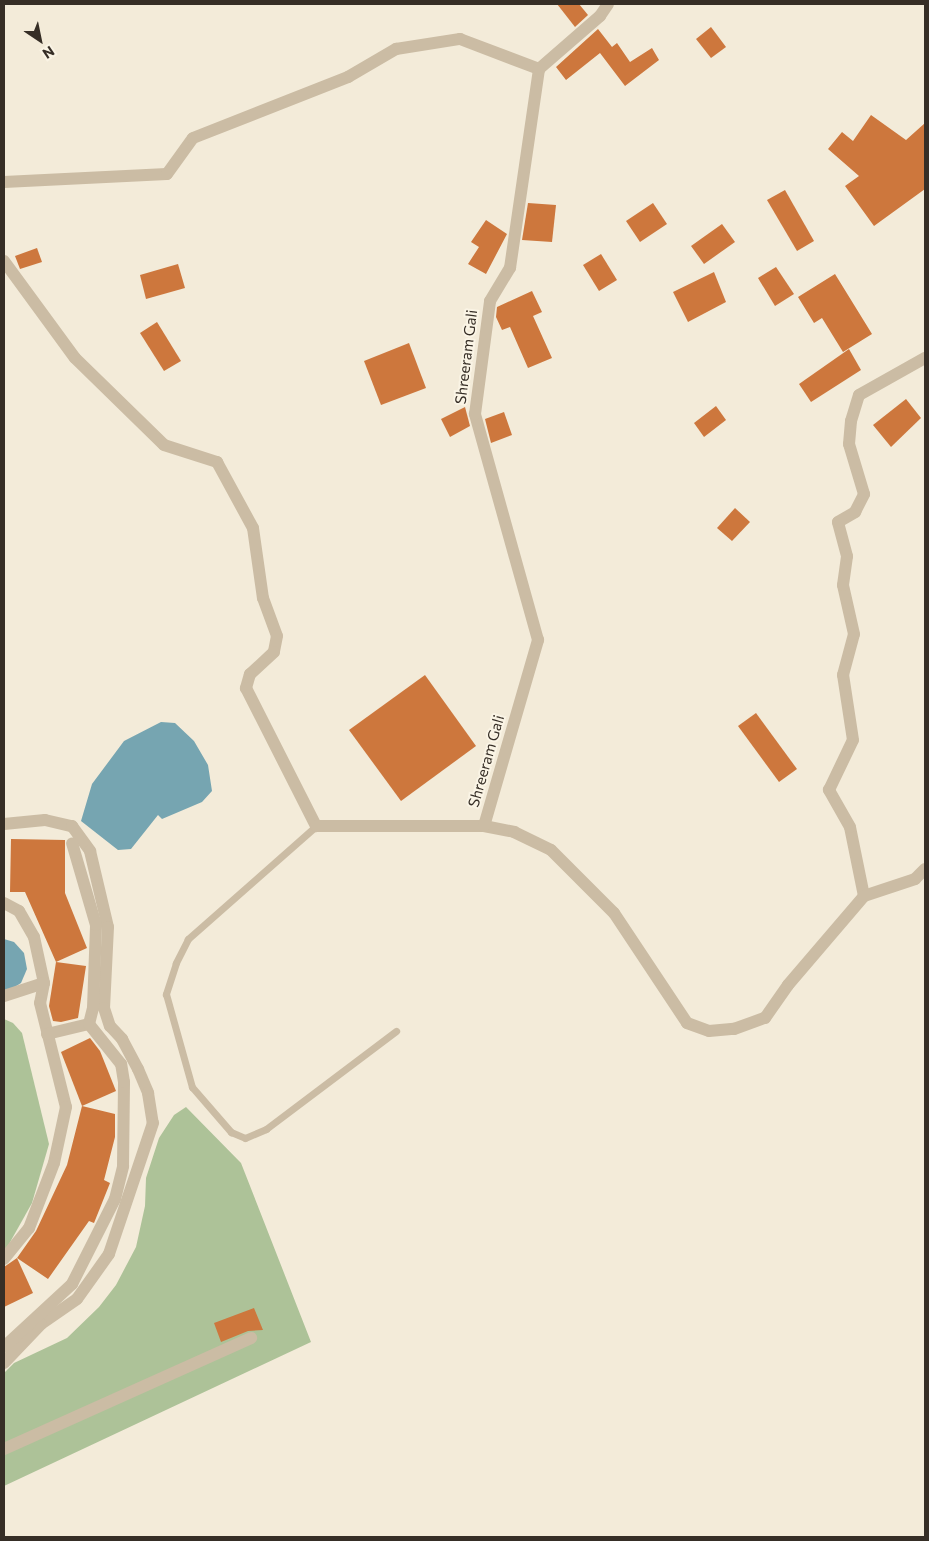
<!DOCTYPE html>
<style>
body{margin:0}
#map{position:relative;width:929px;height:1541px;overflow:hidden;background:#f3ebd9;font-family:Commissioner,sans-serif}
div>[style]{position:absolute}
.green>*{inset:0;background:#adc298}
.water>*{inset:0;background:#76a5b1}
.building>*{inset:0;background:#cd773d}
.service>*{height:7px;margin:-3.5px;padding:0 3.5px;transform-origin:3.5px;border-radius:3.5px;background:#cbbca4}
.minor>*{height:12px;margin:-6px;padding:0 6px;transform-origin:6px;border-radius:6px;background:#cbbca4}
span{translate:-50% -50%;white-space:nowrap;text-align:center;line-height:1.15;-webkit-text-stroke:4px #faf4e5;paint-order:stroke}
.street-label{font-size:15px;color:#362e26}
.frame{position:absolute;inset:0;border:5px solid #362e26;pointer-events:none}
.north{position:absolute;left:15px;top:15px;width:50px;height:50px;-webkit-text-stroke:4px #faf4e5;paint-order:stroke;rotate:146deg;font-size:14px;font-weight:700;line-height:20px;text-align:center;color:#362e26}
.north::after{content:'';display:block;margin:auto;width:18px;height:22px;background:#362e26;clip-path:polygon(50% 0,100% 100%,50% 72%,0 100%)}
</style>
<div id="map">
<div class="green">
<div style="clip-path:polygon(4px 1019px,13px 1023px,22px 1033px,49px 1144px,32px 1203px,4px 1253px)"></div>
<div style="clip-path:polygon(186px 1107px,241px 1163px,311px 1342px,4px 1486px,4px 1373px,14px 1363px,67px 1338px,99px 1307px,116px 1285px,136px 1247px,145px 1206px,146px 1178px,159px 1138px,174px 1115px)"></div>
</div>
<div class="water">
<div style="clip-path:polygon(161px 722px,175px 723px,194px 741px,208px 765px,212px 791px,202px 802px,162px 819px,158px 815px,131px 849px,118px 850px,81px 821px,92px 784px,124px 741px)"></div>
<div style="clip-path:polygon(4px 939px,14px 942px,24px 953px,27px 969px,21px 983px,7px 992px,4px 992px)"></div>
</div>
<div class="building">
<div style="clip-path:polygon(557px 4px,579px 4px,588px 15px,575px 27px)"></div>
<div style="clip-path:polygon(711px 27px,726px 47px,711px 58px,696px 39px)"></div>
<div style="clip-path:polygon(598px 29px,612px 47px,617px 43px,630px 62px,652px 48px,659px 60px,625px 86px,600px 53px,566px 80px,556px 67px)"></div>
<div style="clip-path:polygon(871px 115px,906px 140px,925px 123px,925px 189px,874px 226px,845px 186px,859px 176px,828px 149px,842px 132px,853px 141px)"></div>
<div style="clip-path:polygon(785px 190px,814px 241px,797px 251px,767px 200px)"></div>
<div style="clip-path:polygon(528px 203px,556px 205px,552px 242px,522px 240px)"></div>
<div style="clip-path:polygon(653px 203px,667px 224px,640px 242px,626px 221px)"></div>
<div style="clip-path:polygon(486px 220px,507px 234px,486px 274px,468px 264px,479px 247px,471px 242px)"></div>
<div style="clip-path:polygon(722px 224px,735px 242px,704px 264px,691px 246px)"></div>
<div style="clip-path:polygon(37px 248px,42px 262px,20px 269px,15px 256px)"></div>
<div style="clip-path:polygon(601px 254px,617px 280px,599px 291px,583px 265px)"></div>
<div style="clip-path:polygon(178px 264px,185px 288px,146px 299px,140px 275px)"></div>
<div style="clip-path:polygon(776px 267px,794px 294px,775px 306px,758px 278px)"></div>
<div style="clip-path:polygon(714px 272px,726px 302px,688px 322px,673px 292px)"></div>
<div style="clip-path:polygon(835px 274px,872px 334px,843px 352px,822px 318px,814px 323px,798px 297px)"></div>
<div style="clip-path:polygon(532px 291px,542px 312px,533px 316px,552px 358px,528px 368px,510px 327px,502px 330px,496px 317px,497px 307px)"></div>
<div style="clip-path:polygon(157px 322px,181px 361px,164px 371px,140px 333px)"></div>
<div style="clip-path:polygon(409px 343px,426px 388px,381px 405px,364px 361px)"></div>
<div style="clip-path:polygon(849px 349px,861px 370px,811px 402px,799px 384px)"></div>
<div style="clip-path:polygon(906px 399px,921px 418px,891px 447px,873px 425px)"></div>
<div style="clip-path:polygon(716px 406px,726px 420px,704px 437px,694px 423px)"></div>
<div style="clip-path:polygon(465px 407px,470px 426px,450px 437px,441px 419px)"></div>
<div style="clip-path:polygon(504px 412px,512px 435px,491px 443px,485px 419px)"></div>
<div style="clip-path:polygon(735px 508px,750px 522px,732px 541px,717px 528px)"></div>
<div style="clip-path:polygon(425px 675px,476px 746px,401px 801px,349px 730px)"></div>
<div style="clip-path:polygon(756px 713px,797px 769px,779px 782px,738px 726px)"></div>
<div style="clip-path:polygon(11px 839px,65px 840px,65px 893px,87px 948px,56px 962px,25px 892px,10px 892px)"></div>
<div style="clip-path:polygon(56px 962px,86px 966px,78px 1018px,61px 1022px,53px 1021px,49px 1006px)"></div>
<div style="clip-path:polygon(90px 1038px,100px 1051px,116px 1091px,82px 1106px,61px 1052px)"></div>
<div style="clip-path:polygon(82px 1106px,115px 1114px,115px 1137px,104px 1180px,110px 1183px,94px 1223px,89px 1221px,48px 1279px,17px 1258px,36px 1231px,67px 1165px)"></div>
<div style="clip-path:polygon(17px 1258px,33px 1293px,4px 1307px,4px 1267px)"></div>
<div style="clip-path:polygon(254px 1308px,263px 1330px,248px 1331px,221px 1342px,214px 1323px)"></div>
</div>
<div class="service">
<div style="left:316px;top:826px;width:171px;rotate:138.6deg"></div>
<div style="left:188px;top:939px;width:27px;rotate:117deg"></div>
<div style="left:176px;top:963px;width:33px;rotate:108deg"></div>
<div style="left:166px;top:994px;width:97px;rotate:74.4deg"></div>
<div style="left:192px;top:1087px;width:60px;rotate:49.1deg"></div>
<div style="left:231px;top:1132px;width:15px;rotate:23deg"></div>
<div style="left:245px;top:1138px;width:23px;rotate:-23deg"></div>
<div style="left:266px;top:1129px;width:163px;rotate:-37deg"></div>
</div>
<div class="minor">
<div style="left:4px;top:182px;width:163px;rotate:-2.8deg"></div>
<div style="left:167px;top:174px;width:44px;rotate:-54.2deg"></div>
<div style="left:193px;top:138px;width:167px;rotate:-21.5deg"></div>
<div style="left:348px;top:77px;width:56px;rotate:-30.3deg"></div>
<div style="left:396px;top:49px;width:65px;rotate:-8.9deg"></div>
<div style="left:460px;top:39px;width:85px;rotate:20.8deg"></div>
<div style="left:4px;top:261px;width:120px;rotate:53.8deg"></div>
<div style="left:75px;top:358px;width:124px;rotate:44.3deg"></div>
<div style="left:164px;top:445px;width:56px;rotate:17.8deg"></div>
<div style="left:217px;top:462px;width:75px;rotate:61.4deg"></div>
<div style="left:253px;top:528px;width:71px;rotate:81.9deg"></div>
<div style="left:263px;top:598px;width:40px;rotate:69.8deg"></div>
<div style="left:277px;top:636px;width:16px;rotate:101deg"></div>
<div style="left:274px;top:652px;width:33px;rotate:137deg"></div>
<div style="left:250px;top:674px;width:15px;rotate:106deg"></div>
<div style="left:246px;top:688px;width:155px;rotate:63.1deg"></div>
<div style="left:316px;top:826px;width:168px"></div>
<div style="left:484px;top:826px;width:31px;rotate:11deg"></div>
<div style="left:514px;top:832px;width:41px;rotate:25.9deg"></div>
<div style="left:551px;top:850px;width:89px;rotate:45deg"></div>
<div style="left:614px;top:913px;width:132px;rotate:56.4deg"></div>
<div style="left:687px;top:1023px;width:23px;rotate:20deg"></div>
<div style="left:709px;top:1031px;width:25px;rotate:-5deg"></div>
<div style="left:734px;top:1029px;width:33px;rotate:-20deg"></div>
<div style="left:765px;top:1018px;width:40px;rotate:-55.1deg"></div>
<div style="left:788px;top:985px;width:117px;rotate:-49.5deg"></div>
<div style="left:864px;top:896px;width:70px;rotate:-101.5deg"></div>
<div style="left:850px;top:827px;width:43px;rotate:-119.6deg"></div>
<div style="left:829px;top:790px;width:55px;rotate:-64.4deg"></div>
<div style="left:853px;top:740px;width:66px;rotate:-98.7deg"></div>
<div style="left:843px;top:675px;width:42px;rotate:-75deg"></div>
<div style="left:854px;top:634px;width:50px;rotate:-102.7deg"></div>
<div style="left:843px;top:585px;width:29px;rotate:-82deg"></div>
<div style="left:847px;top:556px;width:35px;rotate:-105deg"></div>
<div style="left:838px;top:522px;width:20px;rotate:-30deg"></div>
<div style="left:855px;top:512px;width:20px;rotate:-63deg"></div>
<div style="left:864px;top:494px;width:52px;rotate:-106.7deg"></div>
<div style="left:849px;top:444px;width:23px;rotate:-85deg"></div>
<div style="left:851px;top:421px;width:27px;rotate:-73deg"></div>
<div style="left:859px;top:395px;width:76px;rotate:-29.3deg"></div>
<div style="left:4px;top:824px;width:41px;rotate:-5.6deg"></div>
<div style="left:45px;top:820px;width:28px;rotate:13deg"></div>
<div style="left:72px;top:826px;width:31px;rotate:54deg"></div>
<div style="left:90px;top:851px;width:78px;rotate:76.7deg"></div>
<div style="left:108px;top:927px;width:81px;rotate:92.8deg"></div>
<div style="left:104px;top:1008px;width:19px;rotate:72deg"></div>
<div style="left:110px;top:1026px;width:18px;rotate:47deg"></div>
<div style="left:122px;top:1039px;width:34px;rotate:62deg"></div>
<div style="left:138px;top:1069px;width:26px;rotate:67deg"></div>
<div style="left:148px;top:1093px;width:30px;rotate:81deg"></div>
<div style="left:153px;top:1123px;width:138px;rotate:108.6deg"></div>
<div style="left:109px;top:1254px;width:55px;rotate:125.4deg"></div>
<div style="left:77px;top:1299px;width:44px;rotate:145.2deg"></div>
<div style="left:41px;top:1324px;width:54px;rotate:133.5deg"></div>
<div style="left:484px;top:826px;width:194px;rotate:-73.8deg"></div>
<div style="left:538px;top:640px;width:235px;rotate:-105.6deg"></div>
<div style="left:475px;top:414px;width:114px;rotate:-82.4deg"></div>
<div style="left:490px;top:301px;width:39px;rotate:-59deg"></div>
<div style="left:510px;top:268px;width:201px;rotate:-81.7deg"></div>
<div style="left:539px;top:69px;width:81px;rotate:-41deg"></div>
<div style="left:600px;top:16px;width:14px;rotate:-56deg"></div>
<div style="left:864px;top:896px;width:54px;rotate:-18.4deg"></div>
<div style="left:915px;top:879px;width:14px;rotate:-45deg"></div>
<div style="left:4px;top:903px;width:17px;rotate:28deg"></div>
<div style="left:19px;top:911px;width:30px;rotate:60deg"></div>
<div style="left:34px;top:937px;width:47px;rotate:77.7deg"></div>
<div style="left:44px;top:983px;width:20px;rotate:101deg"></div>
<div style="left:40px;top:1003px;width:107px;rotate:76deg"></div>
<div style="left:66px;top:1107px;width:57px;rotate:102.1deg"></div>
<div style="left:54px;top:1163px;width:70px;rotate:111deg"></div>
<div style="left:29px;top:1228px;width:40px;rotate:129deg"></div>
<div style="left:4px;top:996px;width:42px;rotate:-18deg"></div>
<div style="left:47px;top:1034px;width:43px;rotate:-13.4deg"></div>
<div style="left:89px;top:1024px;width:16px;rotate:-76deg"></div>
<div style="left:93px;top:1008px;width:83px;rotate:-87.9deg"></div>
<div style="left:96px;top:925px;width:85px;rotate:-106.3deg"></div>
<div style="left:4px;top:1347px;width:93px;rotate:-42.8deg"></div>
<div style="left:72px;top:1284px;width:95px;rotate:-63.2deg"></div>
<div style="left:115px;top:1199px;width:34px;rotate:-76deg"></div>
<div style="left:123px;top:1166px;width:84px;rotate:-89.3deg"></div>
<div style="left:124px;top:1082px;width:18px;rotate:-99deg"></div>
<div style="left:121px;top:1064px;width:51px;rotate:-128.7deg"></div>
<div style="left:4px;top:1449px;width:271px;rotate:-24.2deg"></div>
</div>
<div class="street-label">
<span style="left:466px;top:357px;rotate:-83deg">Shreeram Gali</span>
<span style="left:486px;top:761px;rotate:-74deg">Shreeram Gali</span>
</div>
<div class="frame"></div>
<div class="north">N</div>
</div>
